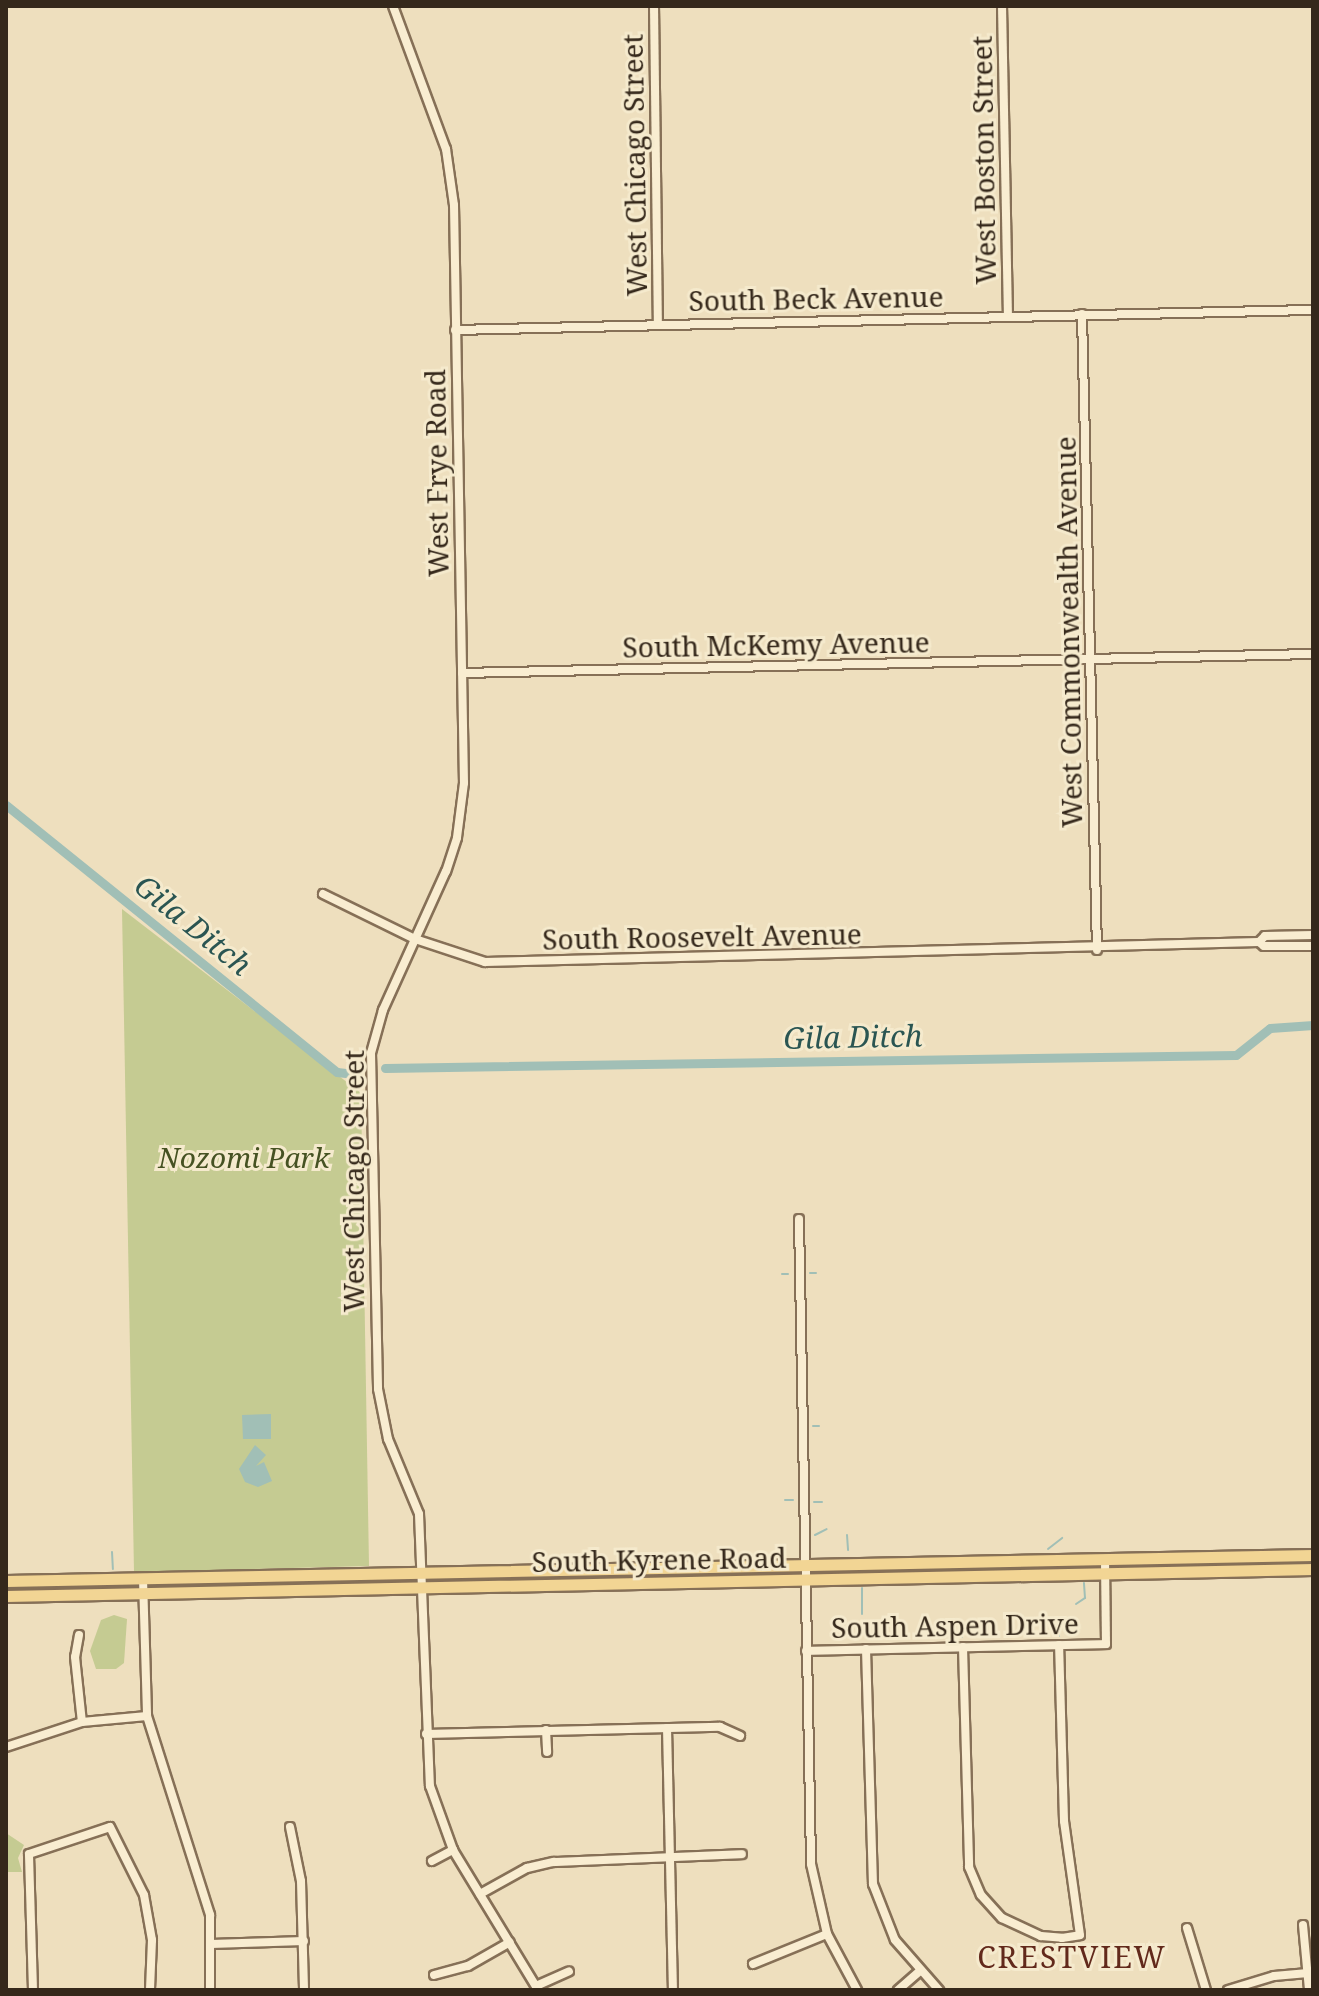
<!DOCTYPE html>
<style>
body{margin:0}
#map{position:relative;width:1319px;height:1996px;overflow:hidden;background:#eedfbe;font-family:"Noto Serif",serif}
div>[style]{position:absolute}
.green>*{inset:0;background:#c5cb92}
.water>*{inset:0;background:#a1bfb6}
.stream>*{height:2px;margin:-1px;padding:0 1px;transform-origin:1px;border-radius:1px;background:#a1bfb6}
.canal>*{height:9px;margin:-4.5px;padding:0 4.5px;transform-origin:4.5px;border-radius:4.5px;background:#a1bfb6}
.roads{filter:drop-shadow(2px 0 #867057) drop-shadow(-2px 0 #867057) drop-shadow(0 2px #867057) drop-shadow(0 -2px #867057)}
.minor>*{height:8px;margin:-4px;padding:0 4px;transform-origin:4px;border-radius:4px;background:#f9edd1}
.major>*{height:11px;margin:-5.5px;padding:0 5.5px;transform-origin:5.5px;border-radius:5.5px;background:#f2d594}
span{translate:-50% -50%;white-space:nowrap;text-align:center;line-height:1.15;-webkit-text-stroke:6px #f5eacd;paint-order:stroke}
.street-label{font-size:28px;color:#35281b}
.park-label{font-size:28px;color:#465222;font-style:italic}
.water-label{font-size:30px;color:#2a5552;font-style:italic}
.neighbourhood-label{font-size:30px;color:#62291b;letter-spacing:2px}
.frame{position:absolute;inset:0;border:8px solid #35281b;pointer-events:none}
</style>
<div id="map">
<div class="green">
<div style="clip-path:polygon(122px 909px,361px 1093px,369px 1566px,134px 1572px)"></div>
<div style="clip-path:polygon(114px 1615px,127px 1619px,124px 1663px,116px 1669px,96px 1669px,90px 1651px,101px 1620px)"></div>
<div style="clip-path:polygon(6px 1833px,24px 1845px,18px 1858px,22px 1872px,6px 1872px)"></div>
</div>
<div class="water">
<div style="clip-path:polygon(271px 1414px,271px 1439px,243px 1439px,242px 1415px)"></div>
<div style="clip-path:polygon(255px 1445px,266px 1455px,256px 1466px,264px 1462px,272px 1481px,258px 1487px,245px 1482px,239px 1469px)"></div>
</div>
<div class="stream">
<div style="left:810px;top:1273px;width:6px"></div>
<div style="left:782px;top:1274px;width:6px"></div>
<div style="left:813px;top:1426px;width:6px"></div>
<div style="left:785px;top:1500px;width:8px"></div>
<div style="left:814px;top:1502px;width:8px"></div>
<div style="left:815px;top:1535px;width:13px;rotate:-27deg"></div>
<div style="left:847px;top:1535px;width:15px;rotate:86deg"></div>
<div style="left:1048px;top:1549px;width:18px;rotate:-38deg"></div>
<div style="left:112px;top:1552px;width:17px;rotate:87deg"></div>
<div style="left:862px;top:1588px;width:26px;rotate:90deg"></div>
<div style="left:1076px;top:1604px;width:11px;rotate:-34deg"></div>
<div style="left:1085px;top:1598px;width:15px;rotate:-94deg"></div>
<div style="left:962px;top:1622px;width:15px;rotate:90deg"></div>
<div style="left:1059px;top:1622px;width:14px;rotate:90deg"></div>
<div style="left:868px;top:1632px;width:6px;rotate:90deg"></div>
</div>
<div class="canal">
<div style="left:6px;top:805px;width:425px;rotate:38.9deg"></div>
<div style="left:337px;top:1072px;width:17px;rotate:7deg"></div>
<div style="left:385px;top:1068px;width:851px;rotate:-0.88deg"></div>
<div style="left:1236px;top:1055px;width:43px;rotate:-38.5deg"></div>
<div style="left:1270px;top:1028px;width:43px;rotate:-4deg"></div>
</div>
<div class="roads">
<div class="minor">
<div style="left:393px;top:6px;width:153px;rotate:69.7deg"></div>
<div style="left:446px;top:149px;width:57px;rotate:81.9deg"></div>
<div style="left:454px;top:205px;width:578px;rotate:89.01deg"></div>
<div style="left:464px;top:783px;width:55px;rotate:97.3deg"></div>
<div style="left:457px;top:838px;width:35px;rotate:108deg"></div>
<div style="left:446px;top:871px;width:153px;rotate:114.4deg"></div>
<div style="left:383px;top:1010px;width:45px;rotate:105.6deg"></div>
<div style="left:371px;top:1053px;width:336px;rotate:88.8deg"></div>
<div style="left:378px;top:1389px;width:51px;rotate:78.7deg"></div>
<div style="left:388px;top:1439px;width:81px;rotate:67.5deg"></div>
<div style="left:419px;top:1514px;width:272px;rotate:87.7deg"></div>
<div style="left:430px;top:1786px;width:68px;rotate:70.2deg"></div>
<div style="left:453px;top:1850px;width:164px;rotate:58.7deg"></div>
<div style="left:654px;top:6px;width:317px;rotate:89.3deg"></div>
<div style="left:1002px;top:6px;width:308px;rotate:88.9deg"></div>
<div style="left:1082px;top:314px;width:636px;rotate:88.65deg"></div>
<div style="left:455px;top:330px;width:858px;rotate:-1.34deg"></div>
<div style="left:462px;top:673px;width:851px;rotate:-1.28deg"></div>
<div style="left:323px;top:894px;width:102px;rotate:26.1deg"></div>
<div style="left:415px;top:939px;width:74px;rotate:18.2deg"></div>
<div style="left:485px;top:962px;width:774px;rotate:-1.48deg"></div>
<div style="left:1259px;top:942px;width:6px;rotate:39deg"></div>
<div style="left:1264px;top:946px;width:49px"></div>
<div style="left:1259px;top:942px;width:8px;rotate:-45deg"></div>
<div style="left:1265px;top:936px;width:48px;rotate:-1.2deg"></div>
<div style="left:799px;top:1219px;width:645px;rotate:88.93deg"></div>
<div style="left:811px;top:1864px;width:72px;rotate:77.1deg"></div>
<div style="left:827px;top:1934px;width:64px;rotate:61.8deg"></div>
<div style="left:143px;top:1579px;width:137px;rotate:88.3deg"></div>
<div style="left:147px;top:1716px;width:209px;rotate:72.4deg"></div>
<div style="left:210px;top:1915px;width:75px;rotate:90deg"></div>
<div style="left:79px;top:1635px;width:22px;rotate:100deg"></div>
<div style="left:75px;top:1657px;width:65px;rotate:83.9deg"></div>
<div style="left:963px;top:1647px;width:220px;rotate:88.4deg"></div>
<div style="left:969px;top:1867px;width:30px;rotate:67deg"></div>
<div style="left:981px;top:1895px;width:31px;rotate:48deg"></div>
<div style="left:1002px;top:1918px;width:43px;rotate:24.8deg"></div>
<div style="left:1041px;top:1936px;width:21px;rotate:5deg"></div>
<div style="left:1062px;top:1938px;width:18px;rotate:-9deg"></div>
<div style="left:1080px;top:1935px;width:115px;rotate:-98deg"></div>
<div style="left:1064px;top:1821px;width:176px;rotate:-91.6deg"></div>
<div style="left:866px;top:1649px;width:235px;rotate:88.3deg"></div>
<div style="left:873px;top:1884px;width:60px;rotate:68.6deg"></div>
<div style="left:895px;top:1940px;width:67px;rotate:48.7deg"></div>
<div style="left:806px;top:1651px;width:300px;rotate:-1.3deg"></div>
<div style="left:1106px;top:1644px;width:84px;rotate:-90.7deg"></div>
<div style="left:667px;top:1728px;width:262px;rotate:88.7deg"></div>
<div style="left:546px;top:1730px;width:22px;rotate:87deg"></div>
<div style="left:426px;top:1734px;width:294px;rotate:-1.4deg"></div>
<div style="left:720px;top:1727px;width:22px;rotate:24deg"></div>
<div style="left:6px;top:1747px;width:80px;rotate:-18.2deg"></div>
<div style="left:82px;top:1722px;width:65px;rotate:-5.3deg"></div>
<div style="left:290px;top:1827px;width:55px;rotate:78.5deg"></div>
<div style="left:301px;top:1881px;width:109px;rotate:88.4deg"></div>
<div style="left:432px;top:1861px;width:24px;rotate:-28deg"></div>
<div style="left:480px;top:1894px;width:54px;rotate:-29deg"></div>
<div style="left:527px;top:1868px;width:28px;rotate:-13deg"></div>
<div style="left:554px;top:1862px;width:188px;rotate:-2.4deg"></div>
<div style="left:1303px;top:1925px;width:65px;rotate:84.7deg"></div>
<div style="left:1187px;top:1928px;width:65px;rotate:73deg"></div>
<div style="left:211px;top:1944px;width:93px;rotate:-1.8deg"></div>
<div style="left:753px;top:1964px;width:80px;rotate:-22.1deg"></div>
<div style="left:434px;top:1975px;width:35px;rotate:-15deg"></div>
<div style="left:468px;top:1966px;width:48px;rotate:-29.7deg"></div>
<div style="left:536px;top:1986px;width:36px;rotate:-24deg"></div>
<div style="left:33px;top:1990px;width:136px;rotate:-91.7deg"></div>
<div style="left:29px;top:1854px;width:85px;rotate:-18.4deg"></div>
<div style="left:110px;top:1827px;width:76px;rotate:63.4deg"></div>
<div style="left:144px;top:1895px;width:46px;rotate:79.9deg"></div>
<div style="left:152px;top:1940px;width:50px;rotate:92.3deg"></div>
<div style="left:898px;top:1990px;width:28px;rotate:-41deg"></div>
<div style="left:1228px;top:1990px;width:48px;rotate:-16.9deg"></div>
<div style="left:1274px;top:1976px;width:34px;rotate:-5deg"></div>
</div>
<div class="major">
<div style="left:6px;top:1581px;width:1307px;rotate:-1.14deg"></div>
<div style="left:6px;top:1596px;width:1307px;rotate:-1.18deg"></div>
</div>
</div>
<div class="street-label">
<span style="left:983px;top:160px;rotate:-91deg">West Boston Street</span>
<span style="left:634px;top:165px;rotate:-91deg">West Chicago Street</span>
<span style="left:816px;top:298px;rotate:-1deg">South Beck Avenue</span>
<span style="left:436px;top:473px;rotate:-91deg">West Frye Road</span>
<span style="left:1068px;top:632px;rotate:-91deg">West Commonwealth Avenue</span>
<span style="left:776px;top:644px;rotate:-1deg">South McKemy Avenue</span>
<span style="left:702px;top:936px;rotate:-1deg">South Roosevelt Avenue</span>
<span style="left:353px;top:1181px;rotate:-90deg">West Chicago Street</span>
<span style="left:659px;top:1559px;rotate:-1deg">South Kyrene Road</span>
<span style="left:955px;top:1625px;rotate:-1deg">South Aspen Drive</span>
</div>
<div class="park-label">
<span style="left:244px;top:1157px">Nozomi Park</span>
</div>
<div class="water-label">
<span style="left:193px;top:925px;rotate:39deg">Gila Ditch</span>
<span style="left:853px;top:1037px;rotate:-1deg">Gila Ditch</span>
</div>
<div class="neighbourhood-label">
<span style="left:1072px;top:1957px">CRESTVIEW</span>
</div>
<div class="frame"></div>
</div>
